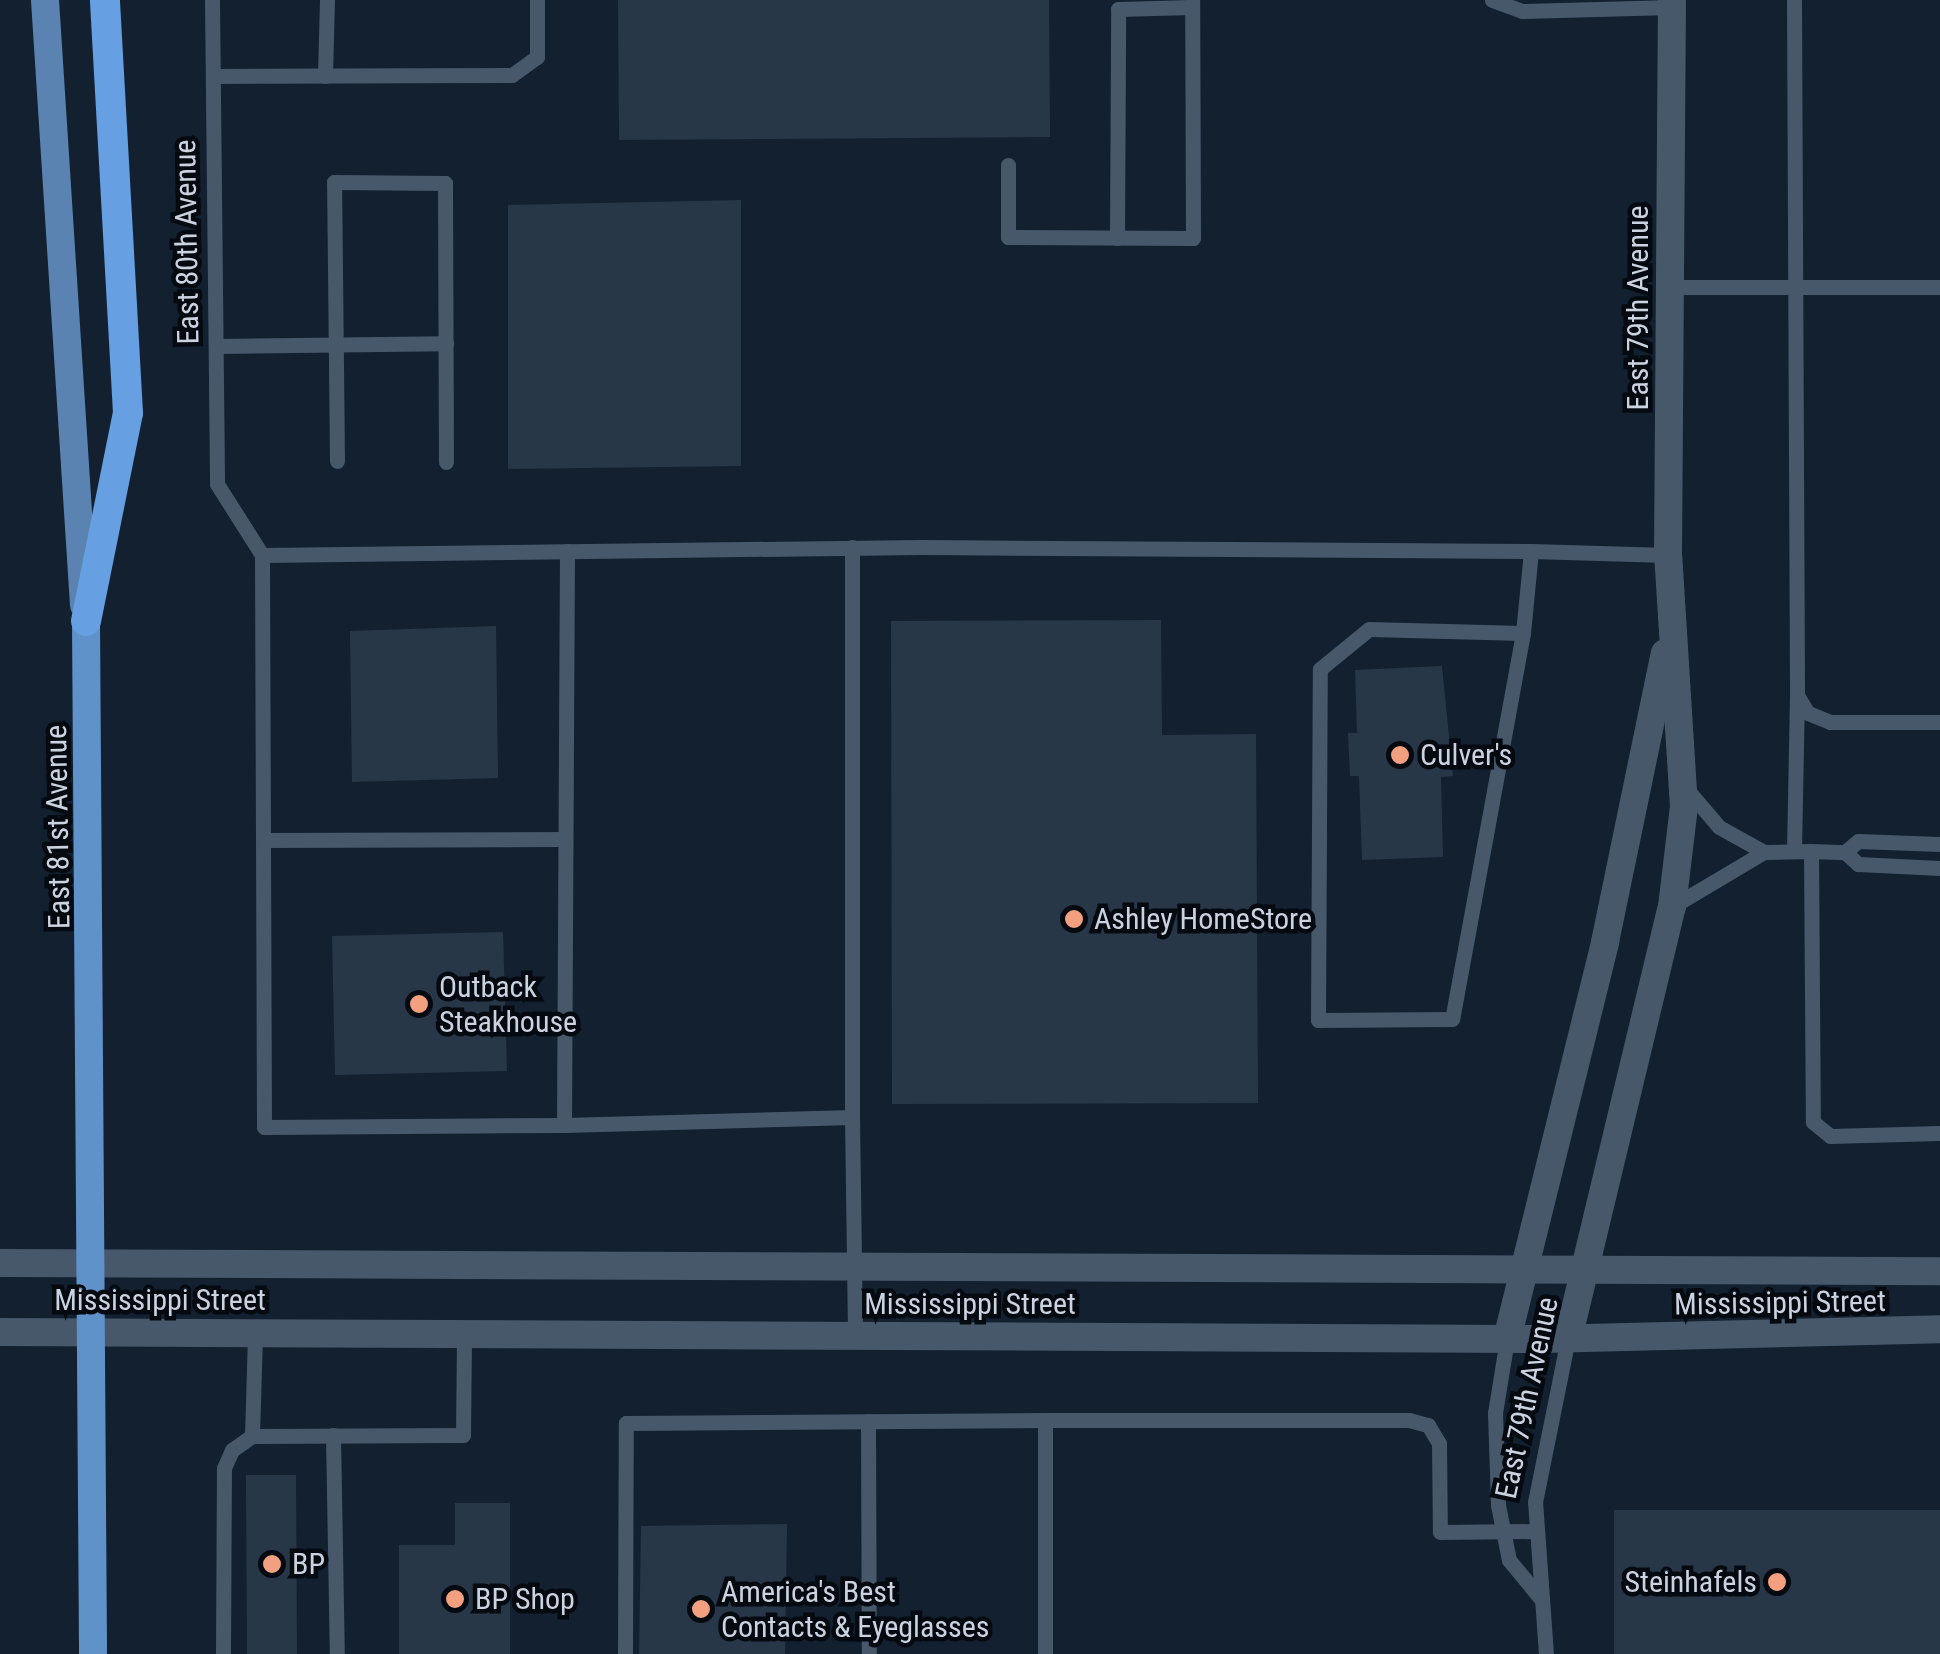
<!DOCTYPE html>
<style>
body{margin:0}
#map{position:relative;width:1940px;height:1654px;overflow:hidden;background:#122030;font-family:"Roboto Condensed",sans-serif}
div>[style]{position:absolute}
.building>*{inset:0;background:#283748}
.service>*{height:15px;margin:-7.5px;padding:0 7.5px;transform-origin:7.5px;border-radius:7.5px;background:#48586b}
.minor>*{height:28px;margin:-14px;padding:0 14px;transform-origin:14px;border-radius:14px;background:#48586b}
.tertiary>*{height:28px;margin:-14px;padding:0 14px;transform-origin:14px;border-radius:14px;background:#48586b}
.primary>*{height:28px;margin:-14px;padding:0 14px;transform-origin:14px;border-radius:14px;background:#5a83b2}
.trunk>*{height:28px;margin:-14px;padding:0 14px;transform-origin:14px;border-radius:14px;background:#6092ca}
.motorway>*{height:30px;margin:-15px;padding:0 15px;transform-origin:15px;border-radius:15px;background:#66a0e2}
.dots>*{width:28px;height:28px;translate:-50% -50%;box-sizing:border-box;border:5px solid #050a11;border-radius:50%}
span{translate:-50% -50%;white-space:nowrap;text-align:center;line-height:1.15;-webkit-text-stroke:9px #050a11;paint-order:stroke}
.street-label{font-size:30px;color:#cad3df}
.poi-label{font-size:30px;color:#cad3df}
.left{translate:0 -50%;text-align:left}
.right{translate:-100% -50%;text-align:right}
</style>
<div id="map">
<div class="building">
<div style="clip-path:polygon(618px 0,1049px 0,1050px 137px,619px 140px)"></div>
<div style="clip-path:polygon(741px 200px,741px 466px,508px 469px,508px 205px)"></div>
<div style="clip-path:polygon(1161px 620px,1162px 735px,1256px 734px,1258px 1103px,892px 1104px,891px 621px)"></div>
<div style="clip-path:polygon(496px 626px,498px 778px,352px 782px,350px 631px)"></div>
<div style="clip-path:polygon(1442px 666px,1453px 776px,1441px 777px,1443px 857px,1362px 860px,1359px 776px,1350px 776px,1348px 733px,1357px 733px,1355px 670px)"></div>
<div style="clip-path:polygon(503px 932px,507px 1071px,335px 1075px,332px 936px)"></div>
<div style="clip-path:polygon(246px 1475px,296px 1475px,297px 1654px,247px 1654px)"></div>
<div style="clip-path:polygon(455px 1503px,510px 1503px,510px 1654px,399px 1654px,399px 1545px,455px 1545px)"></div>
<div style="clip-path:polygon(1614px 1510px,1940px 1510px,1940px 1654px,1614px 1654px)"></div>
<div style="clip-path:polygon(787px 1524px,785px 1654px,639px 1654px,641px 1526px)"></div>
</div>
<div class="service">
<div style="left:212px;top:0;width:484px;rotate:89.4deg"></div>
<div style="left:217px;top:484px;width:84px;rotate:57.6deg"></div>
<div style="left:262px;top:555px;width:659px;rotate:-0.7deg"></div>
<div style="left:921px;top:547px;width:610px;rotate:0.38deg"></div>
<div style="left:1492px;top:0;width:32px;rotate:20deg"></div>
<div style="left:1522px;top:11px;width:150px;rotate:-1.5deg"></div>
<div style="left:1794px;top:0;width:695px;rotate:89.75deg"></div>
<div style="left:1797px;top:695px;width:21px;rotate:59deg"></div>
<div style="left:1808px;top:713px;width:24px;rotate:22deg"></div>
<div style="left:1830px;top:722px;width:110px"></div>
<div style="left:213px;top:76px;width:299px;rotate:-0.2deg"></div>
<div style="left:512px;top:75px;width:31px;rotate:-36deg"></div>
<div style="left:537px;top:57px;width:57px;rotate:-90deg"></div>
<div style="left:325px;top:76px;width:76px;rotate:-88.5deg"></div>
<div style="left:1008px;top:165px;width:72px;rotate:90deg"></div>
<div style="left:1008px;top:237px;width:185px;rotate:0.3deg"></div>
<div style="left:1193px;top:238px;width:238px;rotate:-90.2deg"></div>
<div style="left:1117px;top:238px;width:229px;rotate:-89.7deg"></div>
<div style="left:1118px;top:9px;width:74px;rotate:-1.5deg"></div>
<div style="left:1672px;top:287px;width:268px"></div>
<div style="left:216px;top:346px;width:230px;rotate:-0.7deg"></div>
<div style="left:337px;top:461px;width:279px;rotate:-90.6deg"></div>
<div style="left:334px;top:182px;width:111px;rotate:0.5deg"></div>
<div style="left:445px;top:183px;width:279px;rotate:89.8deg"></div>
<div style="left:262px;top:555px;width:572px;rotate:89.8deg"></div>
<div style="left:264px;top:1127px;width:300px;rotate:-0.4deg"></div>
<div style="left:564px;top:1125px;width:288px;rotate:-1.6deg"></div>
<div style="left:852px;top:1117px;width:570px;rotate:-90deg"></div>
<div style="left:1523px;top:633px;width:392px;rotate:100.4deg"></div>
<div style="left:1452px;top:1019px;width:134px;rotate:179.6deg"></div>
<div style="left:1318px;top:1020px;width:351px;rotate:-89.7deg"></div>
<div style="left:1320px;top:669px;width:63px;rotate:-39.2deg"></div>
<div style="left:1369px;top:629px;width:154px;rotate:1.5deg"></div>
<div style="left:1523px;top:633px;width:82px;rotate:-84.4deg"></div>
<div style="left:1531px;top:551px;width:137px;rotate:1.7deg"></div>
<div style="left:1685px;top:787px;width:52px;rotate:49.6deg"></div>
<div style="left:1719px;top:827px;width:51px;rotate:29.1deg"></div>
<div style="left:263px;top:840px;width:301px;rotate:-0.2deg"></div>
<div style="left:1794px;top:851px;width:156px;rotate:-88.9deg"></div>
<div style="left:1811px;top:851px;width:34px;rotate:2deg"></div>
<div style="left:1845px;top:852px;width:17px;rotate:-40deg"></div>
<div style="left:1858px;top:841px;width:82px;rotate:2.1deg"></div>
<div style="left:1845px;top:852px;width:18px;rotate:43deg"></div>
<div style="left:1858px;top:864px;width:82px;rotate:2.8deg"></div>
<div style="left:1673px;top:906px;width:106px;rotate:-30.7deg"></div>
<div style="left:1764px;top:852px;width:47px;rotate:-1.2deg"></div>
<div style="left:1811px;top:851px;width:271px;rotate:89.6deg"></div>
<div style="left:1813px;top:1122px;width:22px;rotate:39deg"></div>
<div style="left:1830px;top:1136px;width:110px;rotate:-1.6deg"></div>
<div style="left:852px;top:1117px;width:219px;rotate:89.2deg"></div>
<div style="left:564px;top:1125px;width:574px;rotate:-89.7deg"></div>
<div style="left:1507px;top:1339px;width:75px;rotate:99.2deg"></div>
<div style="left:1495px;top:1413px;width:92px;rotate:88.1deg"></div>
<div style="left:1498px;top:1505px;width:56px;rotate:78.7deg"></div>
<div style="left:1509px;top:1560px;width:52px;rotate:50.5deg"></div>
<div style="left:1045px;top:1420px;width:364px"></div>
<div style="left:1409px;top:1420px;width:20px;rotate:15deg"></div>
<div style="left:1428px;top:1425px;width:21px;rotate:59deg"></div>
<div style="left:1439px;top:1443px;width:89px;rotate:89.4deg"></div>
<div style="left:1440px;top:1532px;width:95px;rotate:-0.6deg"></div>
<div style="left:868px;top:1421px;width:233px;rotate:89.8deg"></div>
<div style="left:333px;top:1435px;width:219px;rotate:89deg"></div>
<div style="left:252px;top:1436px;width:102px;rotate:-88.3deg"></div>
<div style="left:223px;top:1654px;width:186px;rotate:-89.7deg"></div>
<div style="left:224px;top:1468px;width:20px;rotate:-66deg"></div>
<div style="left:232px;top:1450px;width:24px;rotate:-35deg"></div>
<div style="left:252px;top:1436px;width:211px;rotate:-0.3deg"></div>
<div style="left:463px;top:1435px;width:101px;rotate:-89.4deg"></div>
<div style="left:625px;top:1654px;width:231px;rotate:-89.8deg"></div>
<div style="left:626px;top:1423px;width:419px;rotate:-0.4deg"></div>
<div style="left:1045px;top:1420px;width:234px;rotate:90deg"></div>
<div style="left:1546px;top:1654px;width:152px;rotate:-94.1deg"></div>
<div style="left:1535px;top:1502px;width:166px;rotate:-78.6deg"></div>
</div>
<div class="minor">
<div style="left:1507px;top:1339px;width:409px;rotate:-76.1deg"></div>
<div style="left:1605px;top:942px;width:295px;rotate:-78.3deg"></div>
<div style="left:1568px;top:1339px;width:444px;rotate:-76.5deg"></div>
<div style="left:1672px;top:907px;width:101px;rotate:-83.2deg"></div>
<div style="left:1684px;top:807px;width:253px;rotate:-93.6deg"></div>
<div style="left:1668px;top:555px;width:555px;rotate:-89.59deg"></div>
</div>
<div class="tertiary">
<div style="left:0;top:1263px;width:1940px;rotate:0.24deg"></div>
<div style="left:0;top:1332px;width:1544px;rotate:0.26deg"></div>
<div style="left:1544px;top:1339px;width:396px;rotate:-1.4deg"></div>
</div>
<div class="primary">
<div style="left:45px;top:0;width:606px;rotate:86.31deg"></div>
</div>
<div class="trunk">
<div style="left:86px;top:621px;width:1033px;rotate:89.61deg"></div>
</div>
<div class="motorway">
<div style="left:86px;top:621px;width:212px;rotate:-78.6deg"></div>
<div style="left:128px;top:413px;width:414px;rotate:-93.2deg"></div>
</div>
<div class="dots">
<div style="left:1400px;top:755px;background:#f2a07f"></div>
<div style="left:1074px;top:919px;background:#f2a07f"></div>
<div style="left:419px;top:1004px;background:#f2a07f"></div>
<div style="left:272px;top:1564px;background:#f2a07f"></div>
<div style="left:1777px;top:1582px;background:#f2a07f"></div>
<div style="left:455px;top:1599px;background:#f2a07f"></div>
<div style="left:701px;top:1609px;background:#f2a07f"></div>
</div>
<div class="street-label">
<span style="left:187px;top:242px;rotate:-91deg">East 80th Avenue</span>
<span style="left:1638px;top:308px;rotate:-90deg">East 79th Avenue</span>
<span style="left:58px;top:827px;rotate:-91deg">East 81st Avenue</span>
<span style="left:160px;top:1300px">Mississippi Street</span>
<span style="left:1780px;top:1303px;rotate:-1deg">Mississippi Street</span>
<span style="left:970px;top:1304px">Mississippi Street</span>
<span style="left:1527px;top:1398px;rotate:-78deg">East 79th Avenue</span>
</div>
<div class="poi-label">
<span class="left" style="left:1420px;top:755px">Culver's</span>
<span class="left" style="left:1094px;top:919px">Ashley HomeStore</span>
<span class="left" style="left:439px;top:1004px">Outback<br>Steakhouse</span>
<span class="left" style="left:292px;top:1564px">BP</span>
<span class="right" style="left:1757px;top:1582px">Steinhafels</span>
<span class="left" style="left:721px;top:1609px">America's Best<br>Contacts &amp; Eyeglasses</span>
<span class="left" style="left:475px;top:1599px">BP Shop</span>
</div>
</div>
